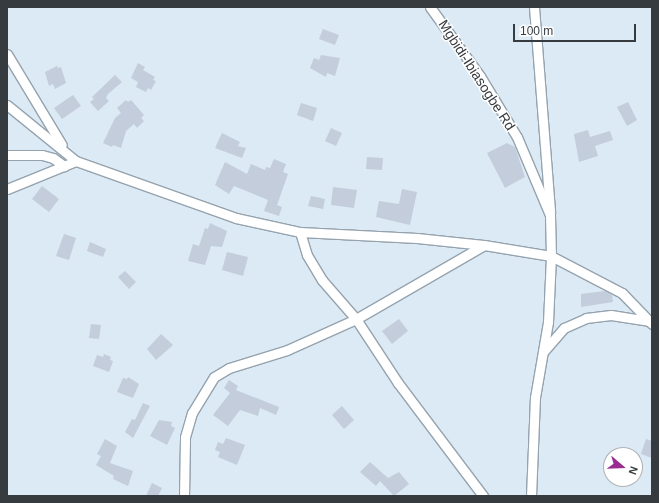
<!DOCTYPE html>
<style>
body{margin:0}
#map{position:relative;width:659px;height:503px;overflow:hidden;background:#dbeaf5;font-family:Helvetica,sans-serif}
div>[style]{position:absolute}
.building>*{inset:0;background:#c4cddb}
.roads{filter:drop-shadow(1px 0 #95a3ae) drop-shadow(-1px 0 #95a3ae) drop-shadow(0 1px #95a3ae) drop-shadow(0 -1px #95a3ae)}
.minor>*{height:9px;margin:-4.5px;padding:0 4.5px;transform-origin:4.5px;border-radius:4.5px;background:#fff}
span{translate:-50% -50%;white-space:nowrap;text-align:center;line-height:1.15;-webkit-text-stroke:3px #fff;paint-order:stroke}
.street-label{font-size:14px;color:#363b40}
.frame{position:absolute;inset:0;border:8px solid #363b40;pointer-events:none}
.north{position:absolute;left:603px;top:447px;width:40px;height:40px;box-sizing:border-box;background:#fff;border:1px solid #afb1b3;border-radius:50%;rotate:109deg;font-size:11px;font-weight:700;line-height:16px;text-align:center;color:#363b40}
.north::after{content:'';display:block;margin:auto;width:14px;height:18px;background:#992e91;clip-path:polygon(50% 0,100% 100%,50% 72%,0 100%)}
.scale{position:absolute;left:513px;top:24px;width:123px;height:18px;box-sizing:border-box;border:2px solid #363b40;border-top:0;padding-left:5px;font-size:12px;line-height:14px;white-space:nowrap;color:#363b40;-webkit-text-stroke:3px #fff;paint-order:stroke}
</style>
<div id="map">
<div class="building">
<div style="clip-path:polygon(323px 29px,339px 35px,335px 45px,319px 39px)"></div>
<div style="clip-path:polygon(321px 55px,340px 58px,335px 76px,327px 73px,326px 77px,310px 68px,314px 58px,319px 60px)"></div>
<div style="clip-path:polygon(138px 63px,145px 67px,143px 70px,155px 77px,153px 80px,156px 81px,151px 90px,148px 88px,146px 92px,136px 87px,138px 82px,131px 78px)"></div>
<div style="clip-path:polygon(57px 66px,58px 68px,61px 67px,66px 83px,55px 89px,53px 84px,49px 86px,45px 72px)"></div>
<div style="clip-path:polygon(115px 75px,122px 82px,108px 94px,106px 98px,109px 101px,98px 111px,90px 102px,94px 99px,92px 97px)"></div>
<div style="clip-path:polygon(73px 95px,81px 106px,62px 119px,54px 108px)"></div>
<div style="clip-path:polygon(126px 100px,128px 102px,131px 100px,144px 115px,141px 118px,144px 121px,137px 128px,134px 124px,126px 131px,121px 148px,113px 145px,112px 147px,103px 143px,115px 118px,121px 113px,117px 108px)"></div>
<div style="clip-path:polygon(628px 102px,637px 120px,627px 126px,617px 107px)"></div>
<div style="clip-path:polygon(301px 103px,317px 108px,313px 121px,297px 115px)"></div>
<div style="clip-path:polygon(331px 128px,342px 133px,336px 146px,325px 141px)"></div>
<div style="clip-path:polygon(588px 130px,590px 137px,610px 131px,613px 140px,595px 146px,598px 156px,579px 162px,574px 134px)"></div>
<div style="clip-path:polygon(222px 133px,240px 142px,238px 146px,246px 148px,242px 158px,215px 148px)"></div>
<div style="clip-path:polygon(507px 143px,515px 147px,525px 177px,505px 188px,487px 153px)"></div>
<div style="clip-path:polygon(367px 157px,383px 158px,382px 170px,366px 169px)"></div>
<div style="clip-path:polygon(274px 159px,286px 164px,283px 172px,288px 174px,277px 205px,282px 207px,279px 216px,264px 211px,268px 200px,234px 186px,229px 194px,215px 185px,225px 162px,247px 174px,251px 164px,265px 170px,266px 167px,270px 168px)"></div>
<div style="clip-path:polygon(42px 186px,59px 199px,49px 212px,32px 199px)"></div>
<div style="clip-path:polygon(333px 187px,357px 190px,354px 208px,331px 205px)"></div>
<div style="clip-path:polygon(402px 189px,417px 192px,410px 225px,376px 217px,379px 201px,399px 204px)"></div>
<div style="clip-path:polygon(311px 196px,325px 199px,323px 209px,308px 206px)"></div>
<div style="clip-path:polygon(210px 223px,227px 231px,222px 247px,211px 246px,205px 265px,188px 261px,193px 244px,199px 246px,205px 228px,208px 229px)"></div>
<div style="clip-path:polygon(64px 234px,76px 238px,69px 260px,56px 256px)"></div>
<div style="clip-path:polygon(90px 242px,106px 249px,103px 257px,87px 251px)"></div>
<div style="clip-path:polygon(227px 252px,248px 257px,243px 276px,222px 270px)"></div>
<div style="clip-path:polygon(125px 271px,136px 282px,129px 289px,118px 277px)"></div>
<div style="clip-path:polygon(605px 291px,612px 295px,613px 302px,581px 307px,581px 294px)"></div>
<div style="clip-path:polygon(399px 319px,408px 331px,392px 344px,382px 331px)"></div>
<div style="clip-path:polygon(91px 324px,101px 325px,99px 339px,89px 338px)"></div>
<div style="clip-path:polygon(161px 334px,173px 345px,156px 360px,147px 349px)"></div>
<div style="clip-path:polygon(104px 354px,111px 357px,110px 360px,113px 361px,109px 372px,93px 366px,97px 355px,103px 357px)"></div>
<div style="clip-path:polygon(128px 377px,139px 384px,133px 398px,117px 392px,123px 378px,127px 379px)"></div>
<div style="clip-path:polygon(229px 380px,238px 386px,236px 390px,279px 407px,276px 415px,260px 408px,258px 416px,240px 410px,228px 426px,213px 415px,230px 393px,224px 388px)"></div>
<div style="clip-path:polygon(143px 403px,150px 406px,133px 438px,125px 432px,132px 419px,135px 420px)"></div>
<div style="clip-path:polygon(342px 406px,354px 420px,344px 429px,332px 415px)"></div>
<div style="clip-path:polygon(159px 420px,172px 422px,171px 426px,175px 428px,167px 445px,150px 436px)"></div>
<div style="clip-path:polygon(226px 438px,245px 445px,237px 465px,218px 457px,220px 452px,215px 450px,218px 442px,223px 444px)"></div>
<div style="clip-path:polygon(105px 439px,117px 446px,110px 463px,133px 471px,128px 486px,113px 479px,114px 476px,96px 465px,101px 456px,97px 454px)"></div>
<div style="clip-path:polygon(646px 439px,652px 441px,652px 458px,641px 454px)"></div>
<div style="clip-path:polygon(370px 462px,388px 478px,399px 472px,409px 484px,394px 496px,380px 481px,376px 486px,360px 472px)"></div>
<div style="clip-path:polygon(152px 483px,162px 488px,158px 496px,146px 496px)"></div>
</div>
<div class="roads">
<div class="minor">
<div style="left:430px;top:7px;width:85px;rotate:54.1deg"></div>
<div style="left:480px;top:76px;width:71px;rotate:58.8deg"></div>
<div style="left:517px;top:137px;width:85px;rotate:67.1deg"></div>
<div style="left:550px;top:215px;width:41px;rotate:88.6deg"></div>
<div style="left:551px;top:256px;width:80px;rotate:27.5deg"></div>
<div style="left:622px;top:293px;width:43px;rotate:45.9deg"></div>
<div style="left:534px;top:7px;width:205px;rotate:85.5deg"></div>
<div style="left:7px;top:54px;width:106px;rotate:58.9deg"></div>
<div style="left:7px;top:105px;width:89px;rotate:39.1deg"></div>
<div style="left:76px;top:161px;width:170px;rotate:19.6deg"></div>
<div style="left:236px;top:218px;width:66px;rotate:12.3deg"></div>
<div style="left:300px;top:232px;width:117px;rotate:2.9deg"></div>
<div style="left:417px;top:238px;width:67px;rotate:6deg"></div>
<div style="left:484px;top:245px;width:68px;rotate:9.3deg"></div>
<div style="left:551px;top:256px;width:66px;rotate:92.6deg"></div>
<div style="left:548px;top:322px;width:76px;rotate:99.8deg"></div>
<div style="left:535px;top:397px;width:99px;rotate:92.3deg"></div>
<div style="left:7px;top:155px;width:35px"></div>
<div style="left:42px;top:155px;width:11px;rotate:15deg"></div>
<div style="left:53px;top:158px;width:14px;rotate:36deg"></div>
<div style="left:7px;top:189px;width:74px;rotate:-22.1deg"></div>
<div style="left:300px;top:232px;width:24px;rotate:73deg"></div>
<div style="left:307px;top:255px;width:29px;rotate:59deg"></div>
<div style="left:322px;top:280px;width:52px;rotate:48.9deg"></div>
<div style="left:356px;top:319px;width:77px;rotate:56.7deg"></div>
<div style="left:398px;top:383px;width:141px;rotate:53deg"></div>
<div style="left:543px;top:352px;width:32px;rotate:-49deg"></div>
<div style="left:564px;top:328px;width:24px;rotate:-24deg"></div>
<div style="left:586px;top:318px;width:25px;rotate:-7deg"></div>
<div style="left:611px;top:315px;width:36px;rotate:9deg"></div>
<div style="left:184px;top:496px;width:59px;rotate:-89deg"></div>
<div style="left:185px;top:437px;width:25px;rotate:-74deg"></div>
<div style="left:192px;top:413px;width:42px;rotate:-58.6deg"></div>
<div style="left:214px;top:377px;width:17px;rotate:-31deg"></div>
<div style="left:229px;top:368px;width:61px;rotate:-17.2deg"></div>
<div style="left:287px;top:350px;width:76px;rotate:-24.2deg"></div>
<div style="left:356px;top:319px;width:148px;rotate:-30deg"></div>
</div>
</div>
<div class="street-label">
<span style="left:477px;top:75px;rotate:57deg">Mgbidi-Ibiasogbe Rd</span>
</div>
<div class="frame"></div>
<div class="north">N</div>
<div class="scale">100 m</div>
</div>
